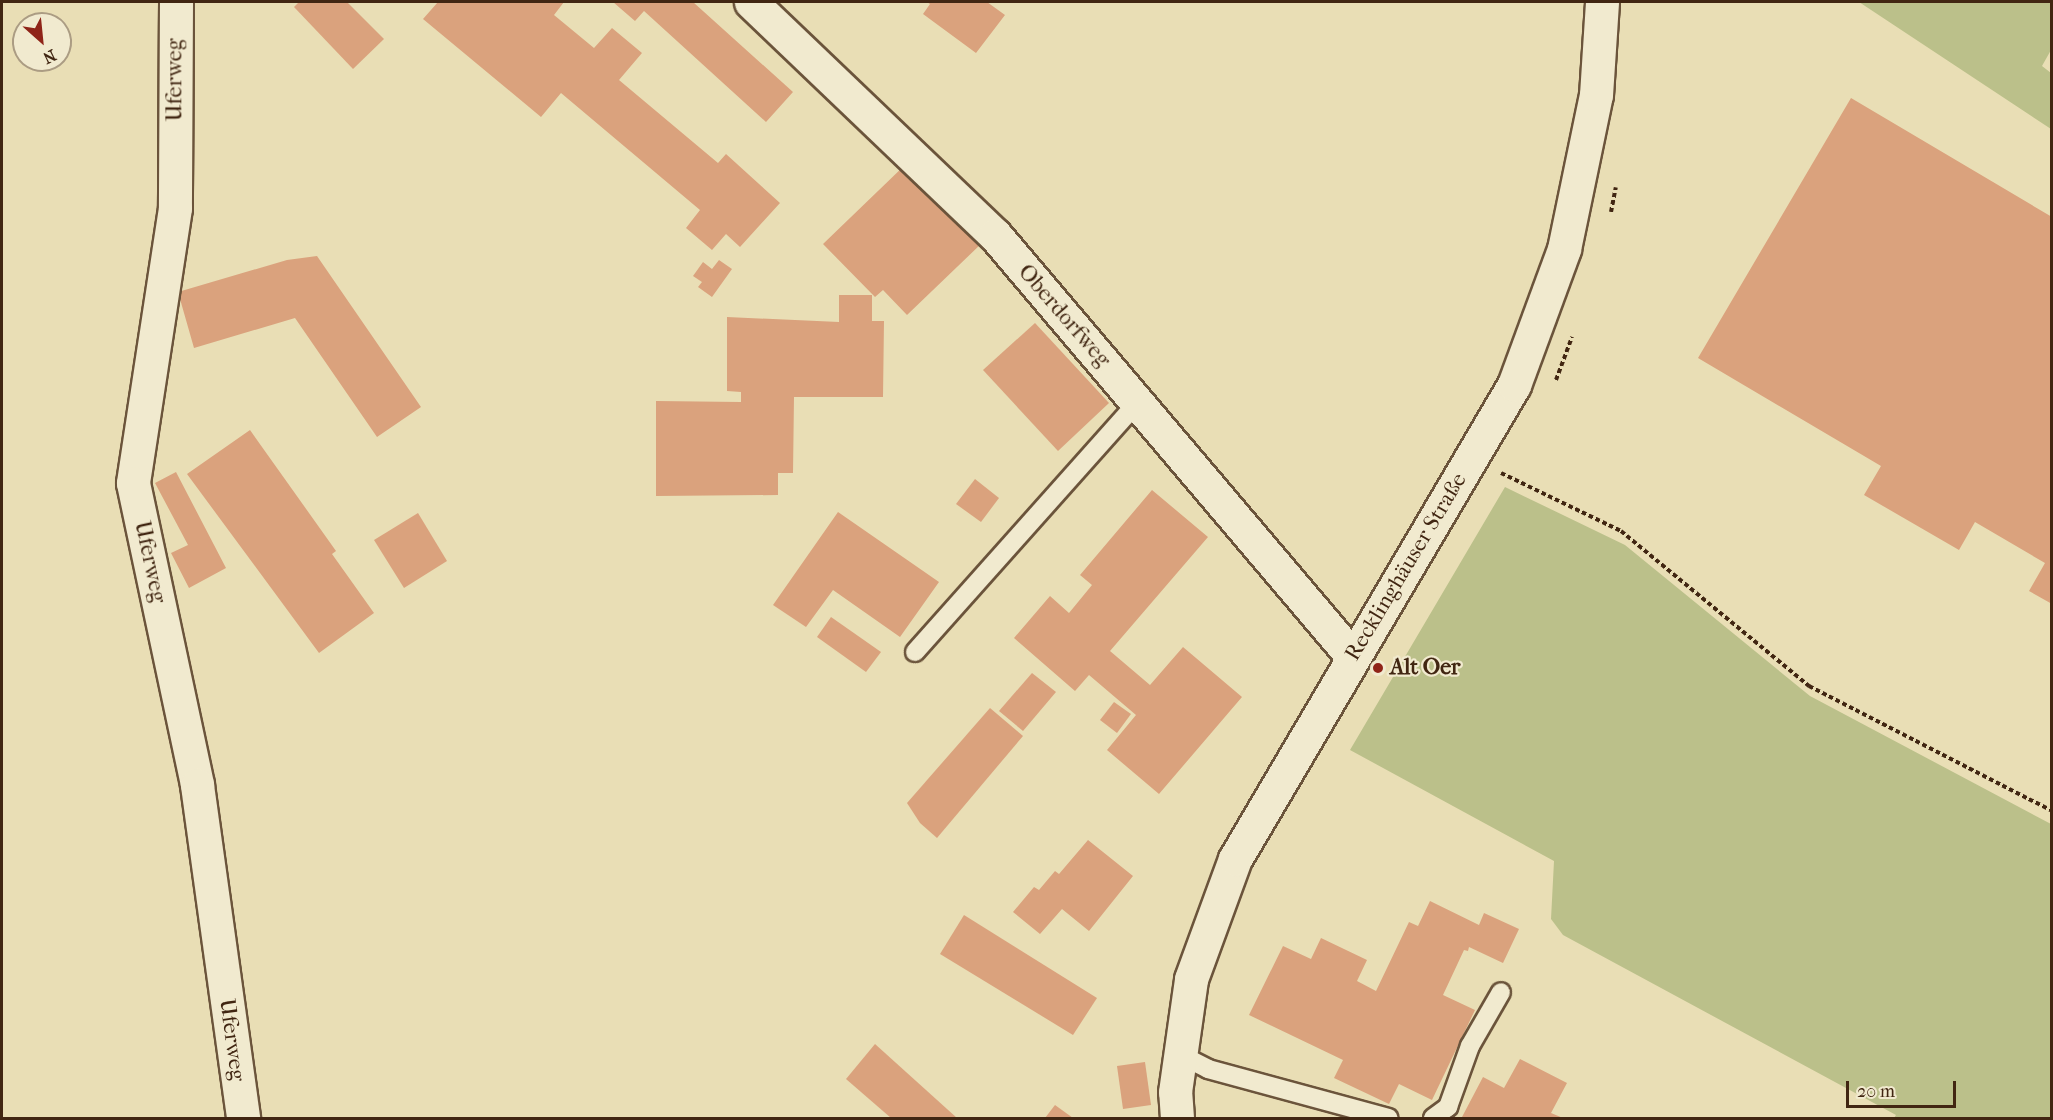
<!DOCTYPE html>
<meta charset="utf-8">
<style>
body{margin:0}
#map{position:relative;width:2053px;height:1120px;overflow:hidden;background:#e9deb5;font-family:"IM FELL French Canon",serif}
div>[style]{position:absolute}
.green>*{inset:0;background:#bbc08a}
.building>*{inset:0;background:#daa27d}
.path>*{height:4px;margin-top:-2px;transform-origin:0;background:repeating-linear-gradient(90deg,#412612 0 4.5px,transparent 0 7.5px)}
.roads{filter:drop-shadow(2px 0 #6b543b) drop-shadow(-2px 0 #6b543b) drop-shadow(0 2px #6b543b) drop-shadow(0 -2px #6b543b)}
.service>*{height:18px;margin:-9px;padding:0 9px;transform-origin:9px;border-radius:9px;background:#f1eacf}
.minor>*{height:33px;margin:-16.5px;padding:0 16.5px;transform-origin:16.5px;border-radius:16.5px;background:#f1eacf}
.tertiary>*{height:33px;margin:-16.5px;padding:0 16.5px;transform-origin:16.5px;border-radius:16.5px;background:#f1eacf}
.dots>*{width:16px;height:16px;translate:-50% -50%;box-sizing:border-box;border:3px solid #f1eacf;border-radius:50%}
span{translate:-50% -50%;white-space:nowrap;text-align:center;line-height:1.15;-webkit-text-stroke:4.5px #f1eacf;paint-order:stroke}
.street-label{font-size:22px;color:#412612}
.poi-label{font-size:22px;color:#412612;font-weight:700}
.left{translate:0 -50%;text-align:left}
.frame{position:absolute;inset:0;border:3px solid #412612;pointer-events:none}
.north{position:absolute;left:12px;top:12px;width:60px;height:60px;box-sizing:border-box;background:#f1eacf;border:2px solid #ab9c83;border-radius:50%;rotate:153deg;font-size:16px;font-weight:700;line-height:24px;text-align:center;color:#412612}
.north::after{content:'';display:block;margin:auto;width:21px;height:27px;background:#8f2418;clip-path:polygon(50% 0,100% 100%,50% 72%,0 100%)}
.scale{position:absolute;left:1846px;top:1081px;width:110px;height:27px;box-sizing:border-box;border:3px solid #412612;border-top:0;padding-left:8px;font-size:18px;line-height:21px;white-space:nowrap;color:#412612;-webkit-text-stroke:4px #f1eacf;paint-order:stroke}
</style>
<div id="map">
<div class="green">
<div style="clip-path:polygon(1859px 2px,2051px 2px,2051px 50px,2042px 66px,2051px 73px,2051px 129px)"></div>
<div style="clip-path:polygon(1505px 487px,1625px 545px,1810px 696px,2051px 824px,2051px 1118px,1894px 1118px,1896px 1115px,1563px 935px,1551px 919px,1554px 861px,1350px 750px)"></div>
</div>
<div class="building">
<div style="clip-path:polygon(299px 2px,347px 2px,384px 39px,353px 69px,294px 7px)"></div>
<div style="clip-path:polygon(438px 2px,564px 2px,554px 15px,594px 48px,612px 28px,642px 53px,619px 80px,718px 163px,726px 154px,780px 203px,740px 247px,726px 234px,712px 250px,686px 228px,700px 210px,561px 93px,541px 117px,423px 19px)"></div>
<div style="clip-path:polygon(613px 2px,693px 2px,793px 92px,766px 122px,644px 11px,635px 21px)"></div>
<div style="clip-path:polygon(927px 2px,987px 2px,1005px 15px,976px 53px,923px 14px,930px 4px)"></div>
<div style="clip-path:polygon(1851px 98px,2052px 217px,2052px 604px,2029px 591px,2045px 563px,1975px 522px,1959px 550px,1864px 495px,1881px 466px,1698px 358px)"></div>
<div style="clip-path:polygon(906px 164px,982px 243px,907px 315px,883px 290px,875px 297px,823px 244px)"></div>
<div style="clip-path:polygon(317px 256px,421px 407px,377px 437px,295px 318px,194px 348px,178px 292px,287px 260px)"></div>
<div style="clip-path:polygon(719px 260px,732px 269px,712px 297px,698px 287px,702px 282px,693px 276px,703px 262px,712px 269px)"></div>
<div style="clip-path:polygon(839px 295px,872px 295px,872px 321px,884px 321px,883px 397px,794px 397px,793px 473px,778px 473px,778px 495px,656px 496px,656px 401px,741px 402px,741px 392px,727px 391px,727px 317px,839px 322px)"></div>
<div style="clip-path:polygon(1035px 323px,1109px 403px,1058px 451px,983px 370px)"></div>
<div style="clip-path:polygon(250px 430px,336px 551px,332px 554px,374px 613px,319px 653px,187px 474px)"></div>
<div style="clip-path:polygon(176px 472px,226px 568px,189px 588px,171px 553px,188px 545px,155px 483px)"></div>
<div style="clip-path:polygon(975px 479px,999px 498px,981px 522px,956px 504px)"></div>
<div style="clip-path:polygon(1152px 490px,1208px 537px,1110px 651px,1150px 685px,1183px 647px,1242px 697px,1159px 794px,1107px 750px,1136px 715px,1089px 675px,1075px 691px,1014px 638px,1050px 596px,1069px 613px,1092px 585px,1080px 575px)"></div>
<div style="clip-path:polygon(838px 512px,939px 582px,900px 637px,833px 590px,806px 627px,773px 605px)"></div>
<div style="clip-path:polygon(418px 513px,447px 561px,404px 588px,374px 540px)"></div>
<div style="clip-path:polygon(831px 617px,881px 652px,866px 672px,817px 637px)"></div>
<div style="clip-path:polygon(1032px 673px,1056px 692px,1023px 731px,999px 711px)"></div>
<div style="clip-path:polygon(1114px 702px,1131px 714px,1117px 733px,1100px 720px)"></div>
<div style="clip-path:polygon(990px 708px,1023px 736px,937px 838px,920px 823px,907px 803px)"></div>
<div style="clip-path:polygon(1088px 840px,1133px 876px,1089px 931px,1062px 909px,1040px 934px,1013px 912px,1034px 887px,1039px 890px,1055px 871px,1059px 874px)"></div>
<div style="clip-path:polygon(1430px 901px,1479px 925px,1484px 913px,1519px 929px,1503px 963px,1469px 947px,1468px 951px,1464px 950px,1443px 995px,1475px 1010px,1432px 1100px,1399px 1084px,1389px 1104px,1334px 1078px,1343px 1060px,1249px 1015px,1283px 946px,1311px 959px,1321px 938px,1367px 960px,1357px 981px,1376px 991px,1409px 922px,1418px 926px)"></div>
<div style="clip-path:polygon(964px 915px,1097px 998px,1073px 1035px,940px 954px)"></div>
<div style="clip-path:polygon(875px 1044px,957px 1118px,891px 1118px,846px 1079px)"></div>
<div style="clip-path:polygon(1520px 1059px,1567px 1083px,1551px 1113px,1563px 1118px,1462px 1117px,1483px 1077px,1504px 1088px)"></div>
<div style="clip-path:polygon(1145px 1062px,1151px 1105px,1123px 1109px,1117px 1066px)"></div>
<div style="clip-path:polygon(1055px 1105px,1073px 1118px,1045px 1118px)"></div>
</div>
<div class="path">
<div style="left:1611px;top:212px;width:25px;rotate:-79deg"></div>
<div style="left:1556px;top:380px;width:46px;rotate:-69.6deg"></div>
<div style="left:1501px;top:473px;width:133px;rotate:25.8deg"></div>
<div style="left:1621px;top:531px;width:244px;rotate:39.5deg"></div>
<div style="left:1809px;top:686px;width:273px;rotate:27.2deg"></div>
</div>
<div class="roads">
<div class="service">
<div style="left:915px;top:652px;width:335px;rotate:-48.3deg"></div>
<div style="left:1181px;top:1055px;width:30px;rotate:27deg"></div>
<div style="left:1208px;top:1069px;width:187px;rotate:15.2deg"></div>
<div style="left:1433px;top:1118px;width:19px;rotate:-36deg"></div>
<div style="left:1448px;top:1107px;width:65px;rotate:-70.2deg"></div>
<div style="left:1470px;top:1046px;width:62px;rotate:-60.1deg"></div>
</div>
<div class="minor">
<div style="left:176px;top:2px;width:206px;rotate:90.3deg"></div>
<div style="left:175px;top:208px;width:278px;rotate:98.7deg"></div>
<div style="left:133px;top:483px;width:309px;rotate:78deg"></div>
<div style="left:197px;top:785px;width:336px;rotate:82.1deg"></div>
<div style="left:751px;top:2px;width:337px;rotate:43.7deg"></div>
<div style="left:995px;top:235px;width:552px;rotate:49.7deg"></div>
</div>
<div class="tertiary">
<div style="left:1177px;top:1118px;width:26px;rotate:-94deg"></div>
<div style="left:1175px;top:1092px;width:114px;rotate:-81.9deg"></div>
<div style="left:1191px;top:979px;width:128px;rotate:-69.9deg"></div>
<div style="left:1235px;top:859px;width:550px;rotate:-59.52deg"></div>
<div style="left:1514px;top:385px;width:145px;rotate:-69.8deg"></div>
<div style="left:1564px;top:249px;width:157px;rotate:-78.3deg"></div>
<div style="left:1596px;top:95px;width:93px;rotate:-86.3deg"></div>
</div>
</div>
<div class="dots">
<div style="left:1378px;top:668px;background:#8f2418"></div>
</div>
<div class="street-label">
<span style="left:175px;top:80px;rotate:-90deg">Uferweg</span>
<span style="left:1064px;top:316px;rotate:49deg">Oberdorfweg</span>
<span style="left:150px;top:562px;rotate:78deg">Uferweg</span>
<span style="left:1406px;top:567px;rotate:-59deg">Recklinghäuser Straße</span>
<span style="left:232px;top:1040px;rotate:82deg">Uferweg</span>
</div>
<div class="poi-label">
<span class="left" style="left:1390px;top:668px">Alt Oer</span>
</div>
<div class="frame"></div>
<div class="north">N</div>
<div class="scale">20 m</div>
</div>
